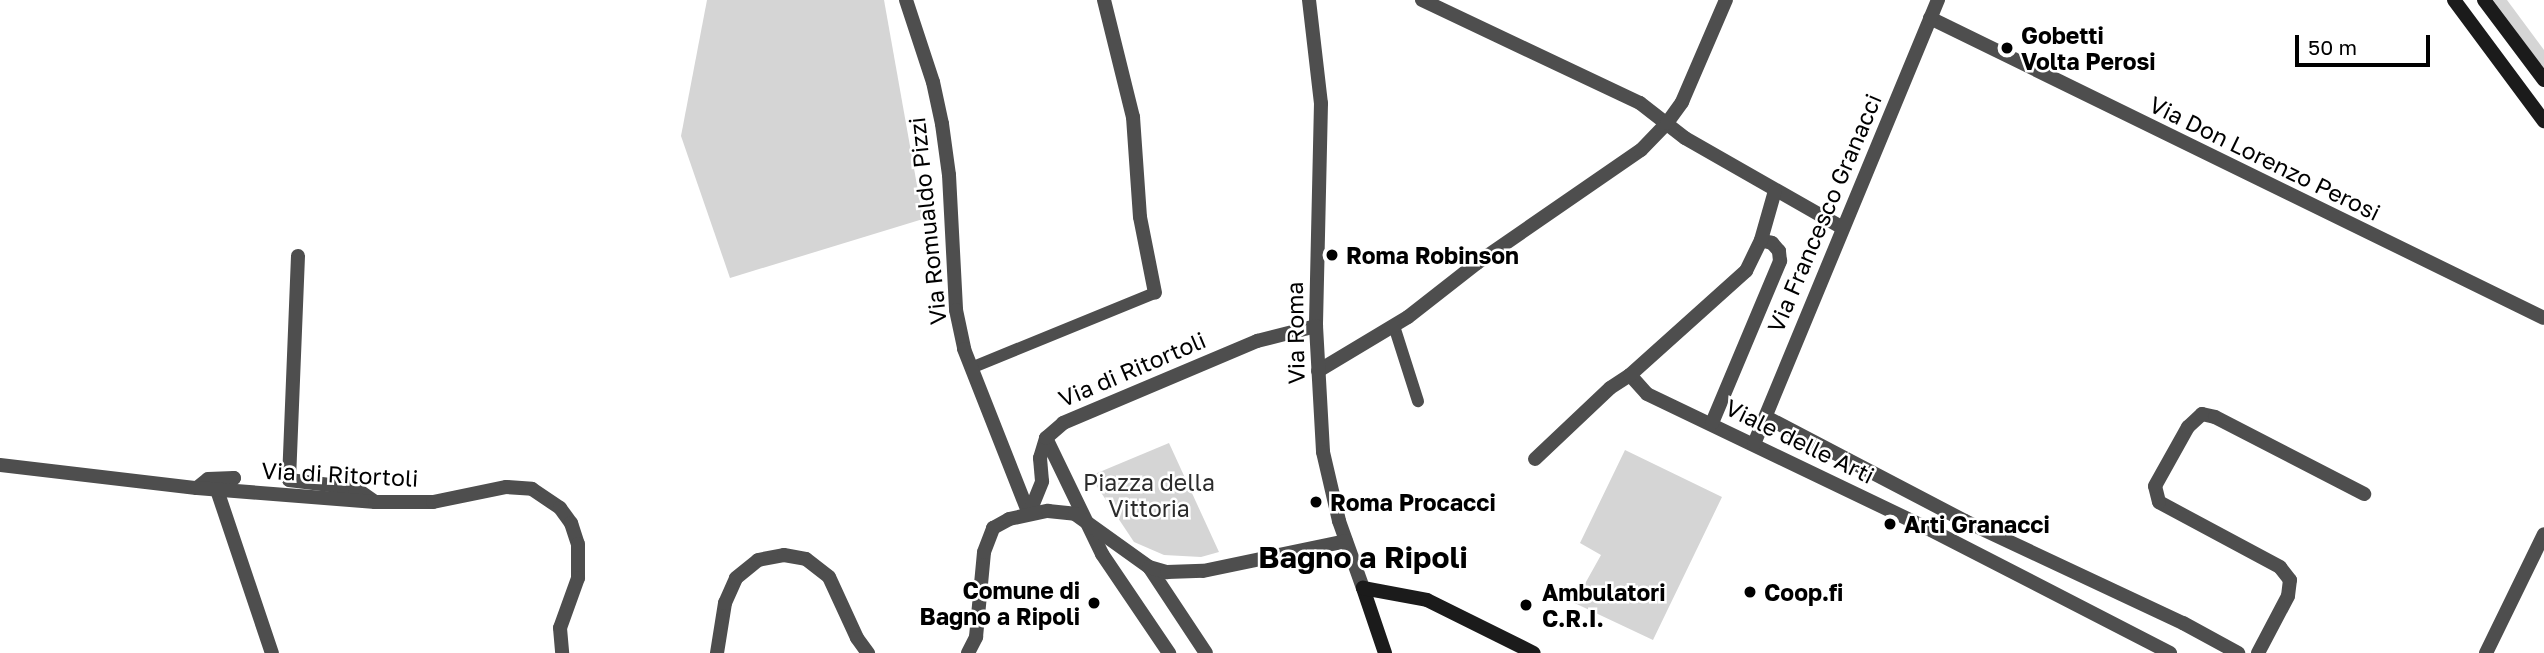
<!DOCTYPE html>
<style>
body{margin:0}
#map{position:relative;width:2544px;height:653px;overflow:hidden;background:#fff;font-family:"Golos Text",sans-serif}
div>[style]{position:absolute}
.green>*{inset:0;background:#d5d5d5}
.pedestrian>*{height:12px;margin:-6px;padding:0 6px;transform-origin:6px;border-radius:6px;background:#4e4e4e}
.minor>*{height:14px;margin:-7px;padding:0 7px;transform-origin:7px;border-radius:7px;background:#4e4e4e}
.tertiary>*{height:14px;margin:-7px;padding:0 7px;transform-origin:7px;border-radius:7px;background:#4e4e4e}
.secondary>*{height:14px;margin:-7px;padding:0 7px;transform-origin:7px;border-radius:7px;background:#1b1b1b}
.dots>*{width:19px;height:19px;translate:-50% -50%;box-sizing:border-box;border:4px solid #fff;border-radius:50%}
span{translate:-50% -50%;white-space:nowrap;text-align:center;line-height:1.15;-webkit-text-stroke:5px #fff;paint-order:stroke}
.poi-label{font-size:23px;color:#000;font-weight:700}
.left{translate:0 -50%;text-align:left}
.right{translate:-100% -50%;text-align:right}
.street-label{font-size:23px;color:#000}
.park-label{font-size:23px;color:#2c2c2c}
.district-label{font-size:30px;color:#000;font-weight:700}
.scale{position:absolute;left:2295px;top:35px;width:135px;height:32px;box-sizing:border-box;border:4px solid #000;border-top:0;padding-left:9px;font-size:21px;line-height:24px;white-space:nowrap;color:#000;-webkit-text-stroke:5px #fff;paint-order:stroke}
</style>
<div id="map">
<div class="green">
<div style="clip-path:polygon(707px 0,884px 0,923px 219px,730px 278px,681px 136px)"></div>
<div style="clip-path:polygon(2493px 0,2507px 0,2544px 50px,2544px 69px)"></div>
<div style="clip-path:polygon(1169px 443px,1219px 552px,1201px 557px,1164px 555px,1134px 542px,1090px 476px)"></div>
<div style="clip-path:polygon(1625px 450px,1722px 497px,1653px 640px,1566px 599px,1577px 598px,1601px 555px,1580px 543px)"></div>
</div>
<div class="pedestrian">
<div style="left:1394px;top:326px;width:79px;rotate:72.3deg"></div>
<div style="left:971px;top:368px;width:199px;rotate:-22.2deg"></div>
</div>
<div class="minor">
<div style="left:906px;top:0;width:86px;rotate:71.8deg"></div>
<div style="left:933px;top:82px;width:43px;rotate:77.9deg"></div>
<div style="left:942px;top:124px;width:51px;rotate:82.2deg"></div>
<div style="left:949px;top:175px;width:135px;rotate:87deg"></div>
<div style="left:956px;top:310px;width:40px;rotate:78deg"></div>
<div style="left:964px;top:349px;width:177px;rotate:68.5deg"></div>
<div style="left:1104px;top:0;width:121px;rotate:76.1deg"></div>
<div style="left:1133px;top:117px;width:100px;rotate:86deg"></div>
<div style="left:1140px;top:217px;width:77px;rotate:78.8deg"></div>
<div style="left:1422px;top:0;width:241px;rotate:25.3deg"></div>
<div style="left:1640px;top:103px;width:57px;rotate:37.9deg"></div>
<div style="left:1685px;top:138px;width:180px;rotate:29.7deg"></div>
<div style="left:1930px;top:18px;width:683px;rotate:26.04deg"></div>
<div style="left:298px;top:256px;width:224px;rotate:92.3deg"></div>
<div style="left:289px;top:480px;width:66px;rotate:6.9deg"></div>
<div style="left:355px;top:488px;width:24px;rotate:35deg"></div>
<div style="left:1318px;top:371px;width:105px;rotate:-31deg"></div>
<div style="left:1408px;top:317px;width:88px;rotate:-38deg"></div>
<div style="left:1477px;top:263px;width:199px;rotate:-34.6deg"></div>
<div style="left:1641px;top:150px;width:37px;rotate:-46deg"></div>
<div style="left:1667px;top:123px;width:26px;rotate:-54deg"></div>
<div style="left:1682px;top:102px;width:111px;rotate:-66.7deg"></div>
<div style="left:1630px;top:375px;width:25px;rotate:48deg"></div>
<div style="left:1647px;top:394px;width:313px;rotate:25.6deg"></div>
<div style="left:1929px;top:529px;width:271px;rotate:27.2deg"></div>
<div style="left:1766px;top:417px;width:225px;rotate:27.6deg"></div>
<div style="left:1965px;top:521px;width:241px;rotate:25.1deg"></div>
<div style="left:2183px;top:623px;width:63px;rotate:28.6deg"></div>
<div style="left:1712px;top:423px;width:176px;rotate:-67.2deg"></div>
<div style="left:1780px;top:261px;width:10px;rotate:-96deg"></div>
<div style="left:1779px;top:251px;width:11px;rotate:-131deg"></div>
<div style="left:1772px;top:243px;width:11px;rotate:-165deg"></div>
<div style="left:1046px;top:438px;width:129px;rotate:64.2deg"></div>
<div style="left:1102px;top:554px;width:120px;rotate:55.9deg"></div>
<div style="left:1754px;top:444px;width:481px;rotate:-67.5deg"></div>
<div style="left:1535px;top:459px;width:103px;rotate:-43.4deg"></div>
<div style="left:1610px;top:388px;width:24px;rotate:-33deg"></div>
<div style="left:1630px;top:375px;width:156px;rotate:-41.9deg"></div>
<div style="left:1746px;top:271px;width:34px;rotate:-64deg"></div>
<div style="left:1761px;top:240px;width:51px;rotate:-74.1deg"></div>
<div style="left:234px;top:478px;width:21px;rotate:145deg"></div>
<div style="left:217px;top:490px;width:172px;rotate:71.4deg"></div>
<div style="left:197px;top:488px;width:14px;rotate:-39deg"></div>
<div style="left:208px;top:479px;width:26px;rotate:-2deg"></div>
<div style="left:1029px;top:514px;width:35px;rotate:-68deg"></div>
<div style="left:1042px;top:481px;width:23px;rotate:-95deg"></div>
<div style="left:1040px;top:458px;width:21px;rotate:-73deg"></div>
<div style="left:1046px;top:438px;width:23px;rotate:-41deg"></div>
<div style="left:1063px;top:423px;width:211px;rotate:-22.9deg"></div>
<div style="left:1257px;top:341px;width:61px;rotate:-14.3deg"></div>
<div style="left:2258px;top:653px;width:64px;rotate:-62.2deg"></div>
<div style="left:2288px;top:596px;width:16px;rotate:-83deg"></div>
<div style="left:2290px;top:580px;width:16px;rotate:-128deg"></div>
<div style="left:2280px;top:567px;width:137px;rotate:-151.8deg"></div>
<div style="left:2159px;top:502px;width:16px;rotate:-104deg"></div>
<div style="left:2155px;top:486px;width:68px;rotate:-60.8deg"></div>
<div style="left:2188px;top:427px;width:19px;rotate:-43deg"></div>
<div style="left:2202px;top:414px;width:13px;rotate:13deg"></div>
<div style="left:2215px;top:417px;width:168px;rotate:27.3deg"></div>
<div style="left:2486px;top:653px;width:132px;rotate:-64deg"></div>
</div>
<div class="tertiary">
<div style="left:1309px;top:0;width:104px;rotate:83.4deg"></div>
<div style="left:1321px;top:103px;width:223px;rotate:91.3deg"></div>
<div style="left:1316px;top:326px;width:126px;rotate:86.8deg"></div>
<div style="left:1323px;top:452px;width:71px;rotate:76.9deg"></div>
<div style="left:1339px;top:521px;width:71px;rotate:70.3deg"></div>
<div style="left:0;top:465px;width:198px;rotate:6.7deg"></div>
<div style="left:197px;top:488px;width:179px;rotate:4.5deg"></div>
<div style="left:375px;top:502px;width:58px"></div>
<div style="left:433px;top:502px;width:75px;rotate:-11.6deg"></div>
<div style="left:506px;top:487px;width:26px;rotate:4deg"></div>
<div style="left:532px;top:489px;width:34px;rotate:34deg"></div>
<div style="left:560px;top:508px;width:19px;rotate:54deg"></div>
<div style="left:571px;top:523px;width:22px;rotate:72deg"></div>
<div style="left:578px;top:544px;width:34px;rotate:90deg"></div>
<div style="left:578px;top:578px;width:53px;rotate:109.8deg"></div>
<div style="left:560px;top:628px;width:25px;rotate:85deg"></div>
<div style="left:1149px;top:567px;width:103px;rotate:56.5deg"></div>
<div style="left:717px;top:653px;width:51px;rotate:-80.9deg"></div>
<div style="left:725px;top:603px;width:27px;rotate:-66deg"></div>
<div style="left:736px;top:578px;width:28px;rotate:-39deg"></div>
<div style="left:758px;top:560px;width:26px;rotate:-11deg"></div>
<div style="left:784px;top:555px;width:22px;rotate:10deg"></div>
<div style="left:806px;top:559px;width:29px;rotate:38deg"></div>
<div style="left:829px;top:577px;width:67px;rotate:65.3deg"></div>
<div style="left:857px;top:638px;width:19px;rotate:54deg"></div>
<div style="left:968px;top:653px;width:18px;rotate:-63deg"></div>
<div style="left:976px;top:637px;width:85px;rotate:-84.6deg"></div>
<div style="left:984px;top:552px;width:26px;rotate:-69deg"></div>
<div style="left:993px;top:528px;width:18px;rotate:-29deg"></div>
<div style="left:1009px;top:519px;width:40px;rotate:-12deg"></div>
<div style="left:1048px;top:511px;width:27px;rotate:6deg"></div>
<div style="left:1075px;top:514px;width:91px;rotate:35.6deg"></div>
<div style="left:1149px;top:567px;width:19px;rotate:16deg"></div>
<div style="left:1167px;top:572px;width:36px;rotate:-2deg"></div>
<div style="left:1203px;top:571px;width:146px;rotate:-11.8deg"></div>
</div>
<div class="secondary">
<div style="left:2454px;top:0;width:151px;rotate:53.4deg"></div>
<div style="left:2484px;top:0;width:100px;rotate:53.1deg"></div>
<div style="left:1385px;top:653px;width:69px;rotate:-108.7deg"></div>
<div style="left:1363px;top:588px;width:65px;rotate:10.6deg"></div>
<div style="left:1427px;top:600px;width:119px;rotate:26.4deg"></div>
</div>
<div class="dots">
<div style="left:2007px;top:48px;background:#000"></div>
<div style="left:1332px;top:255px;background:#000"></div>
<div style="left:1316px;top:502px;background:#000"></div>
<div style="left:1890px;top:524px;background:#000"></div>
<div style="left:1750px;top:592px;background:#000"></div>
<div style="left:1094px;top:603px;background:#000"></div>
<div style="left:1526px;top:605px;background:#000"></div>
</div>
<div class="poi-label">
<span class="left" style="left:2021px;top:48px">Gobetti<br>Volta Perosi</span>
<span class="left" style="left:1346px;top:255px">Roma Robinson</span>
<span class="left" style="left:1330px;top:502px">Roma Procacci</span>
<span class="left" style="left:1904px;top:524px">Arti Granacci</span>
<span class="right" style="left:1080px;top:603px">Comune di<br>Bagno a Ripoli</span>
<span class="left" style="left:1542px;top:605px">Ambulatori<br>C.R.I.</span>
<span class="left" style="left:1764px;top:592px">Coop.fi</span>
</div>
<div class="street-label">
<span style="left:2265px;top:158px;rotate:26deg">Via Don Lorenzo Perosi</span>
<span style="left:1824px;top:213px;rotate:-67deg">Via Francesco Granacci</span>
<span style="left:927px;top:221px;rotate:-96deg">Via Romualdo Pizzi</span>
<span style="left:1295px;top:333px;rotate:-91deg">Via Roma</span>
<span style="left:1132px;top:369px;rotate:-23deg">Via di Ritortoli</span>
<span style="left:1800px;top:441px;rotate:26deg">Viale delle Arti</span>
<span style="left:340px;top:474px;rotate:3deg">Via di Ritortoli</span>
</div>
<div class="park-label">
<span style="left:1149px;top:495px">Piazza della<br>Vittoria</span>
</div>
<div class="district-label">
<span style="left:1363px;top:557px">Bagno a Ripoli</span>
</div>
<div class="scale">50 m</div>
</div>
